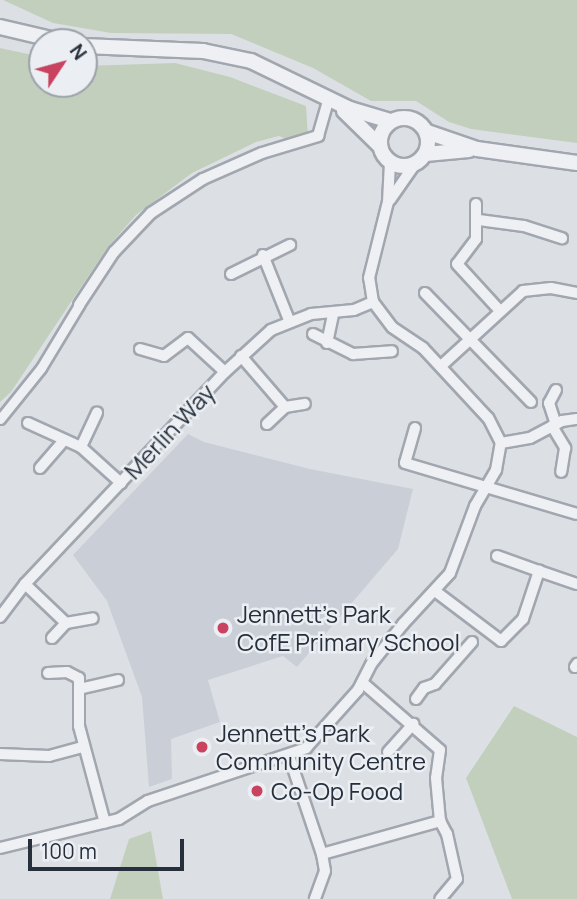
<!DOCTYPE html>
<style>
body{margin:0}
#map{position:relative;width:577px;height:899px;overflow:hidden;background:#dce0e5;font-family:Manrope,sans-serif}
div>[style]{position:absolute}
.built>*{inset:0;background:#cacfd7}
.green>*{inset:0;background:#c3cfbd}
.roads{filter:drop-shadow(2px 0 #a2a7af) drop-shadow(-2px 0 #a2a7af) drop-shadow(0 2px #a2a7af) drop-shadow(0 -2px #a2a7af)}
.pedestrian>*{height:9px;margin:-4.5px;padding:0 4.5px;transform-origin:4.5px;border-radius:4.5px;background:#eef0f4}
.minor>*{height:10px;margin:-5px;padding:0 5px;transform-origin:5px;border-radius:5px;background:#eef0f4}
.tertiary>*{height:14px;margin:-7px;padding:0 7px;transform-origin:7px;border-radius:7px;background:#eef0f4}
.tertiary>.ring{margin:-7px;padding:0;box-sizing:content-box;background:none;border:14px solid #eef0f4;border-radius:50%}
.dots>*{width:19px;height:19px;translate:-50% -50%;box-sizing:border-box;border:4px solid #ebeff3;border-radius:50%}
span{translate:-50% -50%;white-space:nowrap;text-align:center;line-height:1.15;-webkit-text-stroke:5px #ebeff3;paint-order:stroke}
.street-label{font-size:24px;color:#262f3b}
.poi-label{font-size:24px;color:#262f3b}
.left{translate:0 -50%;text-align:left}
.north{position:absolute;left:28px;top:28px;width:70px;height:70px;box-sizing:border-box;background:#ebeff3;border:2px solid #9ca2a9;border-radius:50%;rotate:54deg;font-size:19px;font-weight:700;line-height:28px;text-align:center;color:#262f3b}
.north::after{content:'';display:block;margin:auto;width:24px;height:32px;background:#c9425f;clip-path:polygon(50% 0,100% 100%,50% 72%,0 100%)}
.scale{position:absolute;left:28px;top:839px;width:156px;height:32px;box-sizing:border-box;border:4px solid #262f3b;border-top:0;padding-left:9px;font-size:21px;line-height:24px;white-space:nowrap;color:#262f3b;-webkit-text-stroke:5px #ebeff3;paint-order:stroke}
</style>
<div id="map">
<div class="built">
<div style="clip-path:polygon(188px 434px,204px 442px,310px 469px,413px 489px,398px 549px,297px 667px,283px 656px,208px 680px,220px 722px,171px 739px,172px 779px,149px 787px,142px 697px,107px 601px,73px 555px)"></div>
</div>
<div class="green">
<div style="clip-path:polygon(3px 0,577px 0,577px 143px,471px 129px,449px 122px,416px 101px,371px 101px,313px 68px,231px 34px,111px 33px,53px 23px)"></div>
<div style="clip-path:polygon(0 48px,42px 57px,42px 84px,84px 84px,84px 66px,175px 63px,230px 77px,306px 106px,308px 136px,286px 139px,279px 136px,256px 142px,192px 173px,136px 215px,107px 248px,11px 392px,0 402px)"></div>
<div style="clip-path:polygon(514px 706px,577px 737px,577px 899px,512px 899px,466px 778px)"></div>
<div style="clip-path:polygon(151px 831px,163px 899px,110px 899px,129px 839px)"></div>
</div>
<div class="roads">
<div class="pedestrian">
<div style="left:0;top:419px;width:65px;rotate:-51.2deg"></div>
<div style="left:41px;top:368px;width:74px;rotate:-58.9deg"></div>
</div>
<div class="minor">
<div style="left:390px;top:200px;width:44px;rotate:-55.2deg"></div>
<div style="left:476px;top:204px;width:35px;rotate:90deg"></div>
<div style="left:476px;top:239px;width:31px;rotate:127deg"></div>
<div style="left:457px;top:264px;width:64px;rotate:47.5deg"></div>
<div style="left:479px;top:220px;width:45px;rotate:7.6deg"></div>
<div style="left:524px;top:226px;width:40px;rotate:18deg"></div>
<div style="left:263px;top:255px;width:70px;rotate:68.2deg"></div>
<div style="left:231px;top:274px;width:66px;rotate:-26.2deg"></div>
<div style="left:425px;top:293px;width:152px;rotate:45.8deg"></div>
<div style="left:79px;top:305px;width:64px;rotate:-56.6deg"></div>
<div style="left:114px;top:252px;width:54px;rotate:-46.5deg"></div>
<div style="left:151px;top:213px;width:62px;rotate:-33.2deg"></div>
<div style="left:203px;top:179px;width:64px;rotate:-23.8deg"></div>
<div style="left:262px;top:153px;width:59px;rotate:-16.9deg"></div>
<div style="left:318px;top:136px;width:40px;rotate:-74deg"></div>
<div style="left:313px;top:334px;width:45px;rotate:26.6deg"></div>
<div style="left:353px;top:354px;width:39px;rotate:-4deg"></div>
<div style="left:327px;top:343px;width:30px;rotate:-78deg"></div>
<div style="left:140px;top:349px;width:25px;rotate:16deg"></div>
<div style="left:164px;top:356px;width:30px;rotate:-37deg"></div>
<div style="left:188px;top:338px;width:50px;rotate:42.6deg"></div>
<div style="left:241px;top:356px;width:67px;rotate:49.2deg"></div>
<div style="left:285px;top:407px;width:20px;rotate:-9deg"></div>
<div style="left:441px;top:366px;width:111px;rotate:-42.4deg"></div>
<div style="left:523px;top:291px;width:28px;rotate:-6deg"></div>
<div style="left:551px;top:288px;width:26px;rotate:11deg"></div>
<div style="left:556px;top:390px;width:15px;rotate:118deg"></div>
<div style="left:549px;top:403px;width:22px;rotate:72deg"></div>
<div style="left:28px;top:423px;width:58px;rotate:24.4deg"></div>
<div style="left:81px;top:447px;width:54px;rotate:42deg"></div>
<div style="left:267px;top:424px;width:25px;rotate:-43deg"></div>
<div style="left:552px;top:426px;width:26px;rotate:59deg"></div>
<div style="left:565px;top:448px;width:24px;rotate:99deg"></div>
<div style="left:415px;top:428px;width:36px;rotate:106deg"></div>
<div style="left:405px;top:463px;width:179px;rotate:16.5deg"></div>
<div style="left:501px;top:443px;width:29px;rotate:-10deg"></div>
<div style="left:530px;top:438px;width:36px;rotate:-28deg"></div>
<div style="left:562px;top:421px;width:15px;rotate:-8deg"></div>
<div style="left:81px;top:447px;width:38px;rotate:-65deg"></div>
<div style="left:40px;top:468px;width:37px;rotate:-49deg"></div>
<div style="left:497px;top:556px;width:45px;rotate:19.7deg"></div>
<div style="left:25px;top:584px;width:57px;rotate:43.6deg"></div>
<div style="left:435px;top:591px;width:83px;rotate:37.1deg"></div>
<div style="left:501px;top:641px;width:31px;rotate:-45deg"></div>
<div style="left:523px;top:619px;width:51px;rotate:-71.6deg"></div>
<div style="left:539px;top:571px;width:40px;rotate:18.9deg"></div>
<div style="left:0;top:617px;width:41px;rotate:-52.9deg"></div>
<div style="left:25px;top:584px;width:291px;rotate:-46.7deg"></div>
<div style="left:225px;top:372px;width:62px;rotate:-42.4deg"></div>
<div style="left:271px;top:330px;width:43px;rotate:-21.8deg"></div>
<div style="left:311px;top:314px;width:43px;rotate:-5.3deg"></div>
<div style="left:354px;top:310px;width:21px;rotate:-23deg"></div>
<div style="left:52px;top:638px;width:21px;rotate:-47deg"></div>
<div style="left:66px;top:623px;width:27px;rotate:-10deg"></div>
<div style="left:575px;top:667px;width:4px;rotate:-56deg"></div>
<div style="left:48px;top:673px;width:19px;rotate:-3deg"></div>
<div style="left:67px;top:672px;width:13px;rotate:27deg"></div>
<div style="left:79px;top:678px;width:48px;rotate:90deg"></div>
<div style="left:79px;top:726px;width:100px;rotate:75deg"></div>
<div style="left:363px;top:683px;width:102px;rotate:41deg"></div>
<div style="left:440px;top:750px;width:28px;rotate:98deg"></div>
<div style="left:436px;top:778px;width:43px;rotate:84.7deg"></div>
<div style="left:440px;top:821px;width:15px;rotate:62deg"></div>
<div style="left:447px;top:834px;width:46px;rotate:77.5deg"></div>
<div style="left:457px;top:879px;width:26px;rotate:130deg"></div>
<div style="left:79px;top:689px;width:40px;rotate:-13deg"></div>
<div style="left:416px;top:699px;width:14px;rotate:-54deg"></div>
<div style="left:424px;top:688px;width:12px;rotate:-20deg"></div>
<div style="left:435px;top:684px;width:56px;rotate:-48.6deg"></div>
<div style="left:388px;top:752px;width:38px;rotate:-48deg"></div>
<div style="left:0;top:754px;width:49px;rotate:2.3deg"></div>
<div style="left:49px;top:756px;width:35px;rotate:-15deg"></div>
<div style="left:289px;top:756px;width:103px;rotate:71.4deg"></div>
<div style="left:322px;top:854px;width:17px;rotate:80deg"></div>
<div style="left:325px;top:871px;width:30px;rotate:110deg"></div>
<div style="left:0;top:848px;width:122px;rotate:-13.7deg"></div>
<div style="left:119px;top:819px;width:34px;rotate:-32deg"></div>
<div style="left:148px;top:801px;width:167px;rotate:-18.5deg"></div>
<div style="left:306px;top:748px;width:78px;rotate:-48.1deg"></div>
<div style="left:358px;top:690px;width:30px;rotate:-63deg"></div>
<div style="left:372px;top:663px;width:50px;rotate:-51.5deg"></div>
<div style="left:403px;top:624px;width:69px;rotate:-47.3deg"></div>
<div style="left:450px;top:573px;width:72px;rotate:-69.5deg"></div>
<div style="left:475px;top:506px;width:42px;rotate:-59.7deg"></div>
<div style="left:496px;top:470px;width:27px;rotate:-80deg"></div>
<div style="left:501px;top:443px;width:28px;rotate:-117deg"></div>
<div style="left:488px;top:418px;width:96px;rotate:-132.9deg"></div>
<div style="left:423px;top:348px;width:37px;rotate:-146deg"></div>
<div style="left:392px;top:327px;width:31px;rotate:-127deg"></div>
<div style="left:373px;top:302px;width:24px;rotate:-99deg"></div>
<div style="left:369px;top:278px;width:78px;rotate:-76deg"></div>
<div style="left:388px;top:202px;width:40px;rotate:-87.1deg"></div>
<div style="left:322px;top:854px;width:123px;rotate:-15.6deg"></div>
</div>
<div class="tertiary">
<div style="left:0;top:27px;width:66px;rotate:13.2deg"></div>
<div style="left:84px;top:46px;width:119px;rotate:2.4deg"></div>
<div style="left:203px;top:51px;width:49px;rotate:11.8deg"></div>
<div style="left:251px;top:61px;width:110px;rotate:25.9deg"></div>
<div style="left:350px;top:109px;width:42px;rotate:16.7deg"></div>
<div style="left:344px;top:111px;width:50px;rotate:44.2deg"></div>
<div class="ring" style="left:380px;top:118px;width:34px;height:34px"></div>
<div style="left:427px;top:132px;width:53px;rotate:18.8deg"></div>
<div style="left:477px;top:149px;width:101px;rotate:8deg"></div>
<div style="left:426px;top:154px;width:43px;rotate:-5.3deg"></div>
</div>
</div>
<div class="dots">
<div style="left:223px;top:628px;background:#c9425f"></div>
<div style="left:202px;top:747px;background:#c9425f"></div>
<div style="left:257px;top:791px;background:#c9425f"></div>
</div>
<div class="street-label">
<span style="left:169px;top:431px;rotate:-47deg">Merlin Way</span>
</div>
<div class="poi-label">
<span class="left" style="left:237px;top:628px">Jennett's Park<br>CofE Primary School</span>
<span class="left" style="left:216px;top:747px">Jennett's Park<br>Community Centre</span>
<span class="left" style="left:271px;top:791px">Co-Op Food</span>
</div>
<div class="north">N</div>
<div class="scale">100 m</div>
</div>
